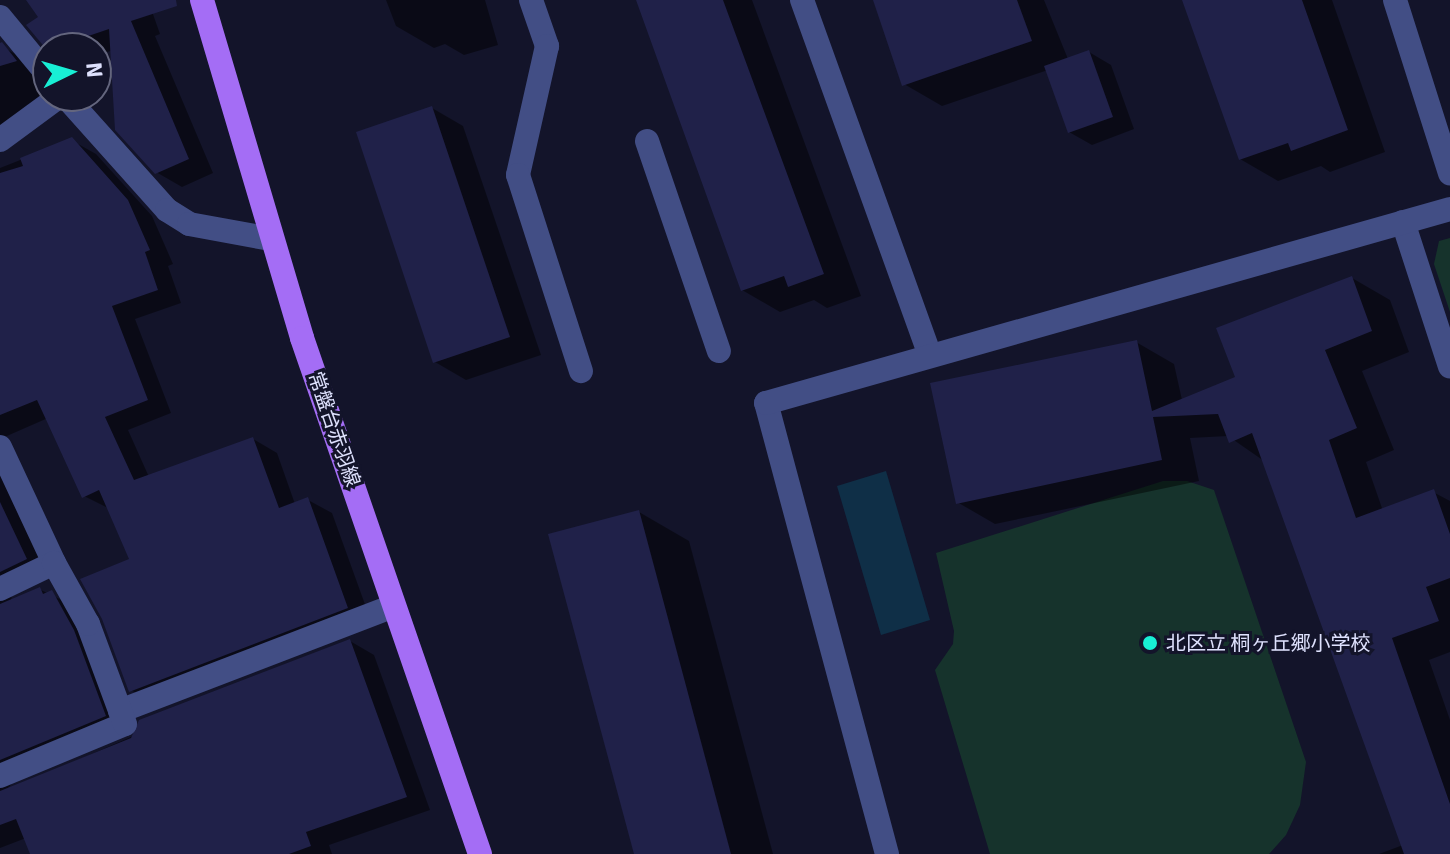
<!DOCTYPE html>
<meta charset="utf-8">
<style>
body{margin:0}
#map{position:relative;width:1450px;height:854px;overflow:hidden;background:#13142a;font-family:Signika,"Noto Sans JP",sans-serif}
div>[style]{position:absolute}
.green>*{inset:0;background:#16332c}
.water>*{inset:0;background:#0f2f47}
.shadow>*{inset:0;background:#0007}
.building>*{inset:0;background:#202149}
.minor>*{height:24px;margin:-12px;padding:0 12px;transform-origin:12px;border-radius:12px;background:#424e85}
.major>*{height:24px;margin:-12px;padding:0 12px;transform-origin:12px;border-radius:12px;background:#a46df5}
.dots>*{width:22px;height:22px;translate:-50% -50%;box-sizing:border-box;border:4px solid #13142a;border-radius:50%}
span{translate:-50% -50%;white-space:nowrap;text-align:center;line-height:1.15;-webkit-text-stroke:6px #13142a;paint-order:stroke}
.street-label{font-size:20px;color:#dee1fd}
.poi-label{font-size:20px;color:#dee1fd}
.left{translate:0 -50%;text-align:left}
.north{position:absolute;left:32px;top:32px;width:80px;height:80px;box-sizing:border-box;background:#13142a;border:2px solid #64667e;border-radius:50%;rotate:85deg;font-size:22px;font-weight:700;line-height:32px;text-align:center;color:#dee1fd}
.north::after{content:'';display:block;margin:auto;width:28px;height:36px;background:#18efd5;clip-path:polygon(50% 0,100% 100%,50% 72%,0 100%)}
</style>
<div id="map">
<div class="green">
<div style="clip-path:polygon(1450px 238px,1450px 312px,1434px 264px,1439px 241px)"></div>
<div style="clip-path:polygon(1163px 481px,1187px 481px,1214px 490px,1306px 762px,1300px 805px,1286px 835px,1269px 854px,990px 854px,935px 670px,953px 644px,954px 631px,936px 553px)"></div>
</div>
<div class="water">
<div style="clip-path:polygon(886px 471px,930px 620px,881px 635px,837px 486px)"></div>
</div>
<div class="shadow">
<div style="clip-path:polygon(27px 0,148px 0,160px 34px,155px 36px,213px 173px,182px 187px,156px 172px,113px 50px,96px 56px,96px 48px,48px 48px,41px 18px)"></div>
<div style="clip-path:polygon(386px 0,485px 0,498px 45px,464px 55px,445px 44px,434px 48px,396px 26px)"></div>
<div style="clip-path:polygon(638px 0,752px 0,861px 296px,827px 308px,814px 300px,780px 312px,742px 290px)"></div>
<div style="clip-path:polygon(875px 0,1044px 0,1068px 59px,1089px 52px,1111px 65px,1134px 129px,1092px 145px,1069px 132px,1048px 70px,942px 106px,904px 84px)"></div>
<div style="clip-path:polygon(1185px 0,1332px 0,1385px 152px,1330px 172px,1321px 166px,1278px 181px,1240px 159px)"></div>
<div style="clip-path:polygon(0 46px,33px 63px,48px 87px,48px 96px,0 144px)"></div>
<div style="clip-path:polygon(432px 108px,463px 126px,541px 355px,466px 380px,435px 362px)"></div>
<div style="clip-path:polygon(71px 140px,96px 154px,152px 216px,173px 264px,168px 266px,181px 303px,135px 319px,171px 413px,128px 430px,149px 477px,253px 439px,277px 453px,295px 504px,308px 500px,332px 513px,371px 621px,154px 704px,131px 690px,132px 560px,110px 509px,84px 496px,48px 418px,0 439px,0 168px)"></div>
<div style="clip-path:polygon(1352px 278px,1390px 300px,1409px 352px,1362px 371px,1394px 450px,1366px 462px,1383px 511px,1433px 492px,1450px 501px,1450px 652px,1429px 660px,1450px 720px,1450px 854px,1379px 854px,1403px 845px,1264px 461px,1228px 436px,1190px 438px,1199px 481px,995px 524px,957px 502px,1136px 342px,1174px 364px,1182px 400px,1237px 378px)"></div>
<div style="clip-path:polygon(0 470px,50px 573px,12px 593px,11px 601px,39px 589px,76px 607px,129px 729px,18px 776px,5px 792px,350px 641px,374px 655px,430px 810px,329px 845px,332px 854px,32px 854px,26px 838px,0 848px)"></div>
<div style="clip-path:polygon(639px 512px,689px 541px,773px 854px,636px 854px)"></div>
</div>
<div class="building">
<div style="clip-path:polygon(26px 0,176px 0,177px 6px,131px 21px,189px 159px,155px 174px,115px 130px,109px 29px,47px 50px,26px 25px,38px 17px)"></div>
<div style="clip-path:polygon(636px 0,723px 0,824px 274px,788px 287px,784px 276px,741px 291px)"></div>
<div style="clip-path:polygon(873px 0,1017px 0,1032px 41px,902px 86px)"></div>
<div style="clip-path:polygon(1182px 0,1302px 0,1348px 130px,1291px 151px,1288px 143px,1239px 160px)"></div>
<div style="clip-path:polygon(2px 42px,17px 61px,0 66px,0 43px)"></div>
<div style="clip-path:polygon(1089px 50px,1113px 117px,1068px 133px,1044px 66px)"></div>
<div style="clip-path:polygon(432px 106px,510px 337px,433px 363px,356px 132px)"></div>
<div style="clip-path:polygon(72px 137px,128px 200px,150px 250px,145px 252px,158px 290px,112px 306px,148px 400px,105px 417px,134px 480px,253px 437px,279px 508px,308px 497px,348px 608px,129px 692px,102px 619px,80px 579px,129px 559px,99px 490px,82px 498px,37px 400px,0 415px,0 173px,23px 166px,20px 158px)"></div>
<div style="clip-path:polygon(1352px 276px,1372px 331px,1325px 350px,1357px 428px,1329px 440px,1356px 518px,1434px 489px,1450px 534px,1450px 578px,1426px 587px,1439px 621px,1392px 638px,1450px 804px,1450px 854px,1404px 854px,1252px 433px,1229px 443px,1218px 414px,1153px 417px,1162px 460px,956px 504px,930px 383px,1137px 340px,1152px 411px,1235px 377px,1216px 328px)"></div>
<div style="clip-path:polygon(0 502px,27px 559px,0 572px)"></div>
<div style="clip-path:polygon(639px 510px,731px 854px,634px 854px,548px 534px)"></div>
<div style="clip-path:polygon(40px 587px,43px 594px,52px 590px,74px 630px,106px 716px,0 760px,0 604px)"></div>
<div style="clip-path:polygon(350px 639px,407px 797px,306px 832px,311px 846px,289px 854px,30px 854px,16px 819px,0 825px,0 791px,131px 738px,139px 720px)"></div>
</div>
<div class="minor">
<div style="left:531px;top:0;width:49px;rotate:70.8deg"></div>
<div style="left:547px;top:46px;width:132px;rotate:102.7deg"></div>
<div style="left:518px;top:175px;width:206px;rotate:72.2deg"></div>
<div style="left:802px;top:0;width:377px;rotate:70.2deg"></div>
<div style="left:1395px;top:0;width:182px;rotate:72.4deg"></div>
<div style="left:0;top:17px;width:75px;rotate:50.4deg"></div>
<div style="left:65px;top:96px;width:153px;rotate:48.2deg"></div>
<div style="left:167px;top:210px;width:26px;rotate:32deg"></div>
<div style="left:189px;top:224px;width:83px;rotate:10.4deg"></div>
<div style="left:0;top:140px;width:74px;rotate:-36.3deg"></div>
<div style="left:647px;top:141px;width:222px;rotate:71.1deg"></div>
<div style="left:1403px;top:222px;width:152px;rotate:72deg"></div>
<div style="left:0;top:447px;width:128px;rotate:65deg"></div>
<div style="left:54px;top:563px;width:60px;rotate:154.3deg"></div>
<div style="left:120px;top:711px;width:293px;rotate:-21deg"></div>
<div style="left:0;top:776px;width:135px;rotate:-22.6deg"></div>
<div style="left:125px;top:724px;width:107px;rotate:-110.3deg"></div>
<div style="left:88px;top:624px;width:70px;rotate:-119.1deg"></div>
<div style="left:887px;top:854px;width:467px;rotate:-105deg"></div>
<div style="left:766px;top:403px;width:711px;rotate:-15.83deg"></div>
</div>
<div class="major">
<div style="left:202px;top:0;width:352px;rotate:73.5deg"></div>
<div style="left:302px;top:338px;width:546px;rotate:70.97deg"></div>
</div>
<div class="dots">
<div style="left:1150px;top:643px;background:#18efd5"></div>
</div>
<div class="street-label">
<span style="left:334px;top:429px;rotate:71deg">常盤台赤羽線</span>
</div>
<div class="poi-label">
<span class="left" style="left:1166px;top:643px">北区立 桐ヶ丘郷小学校</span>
</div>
<div class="north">N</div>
</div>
